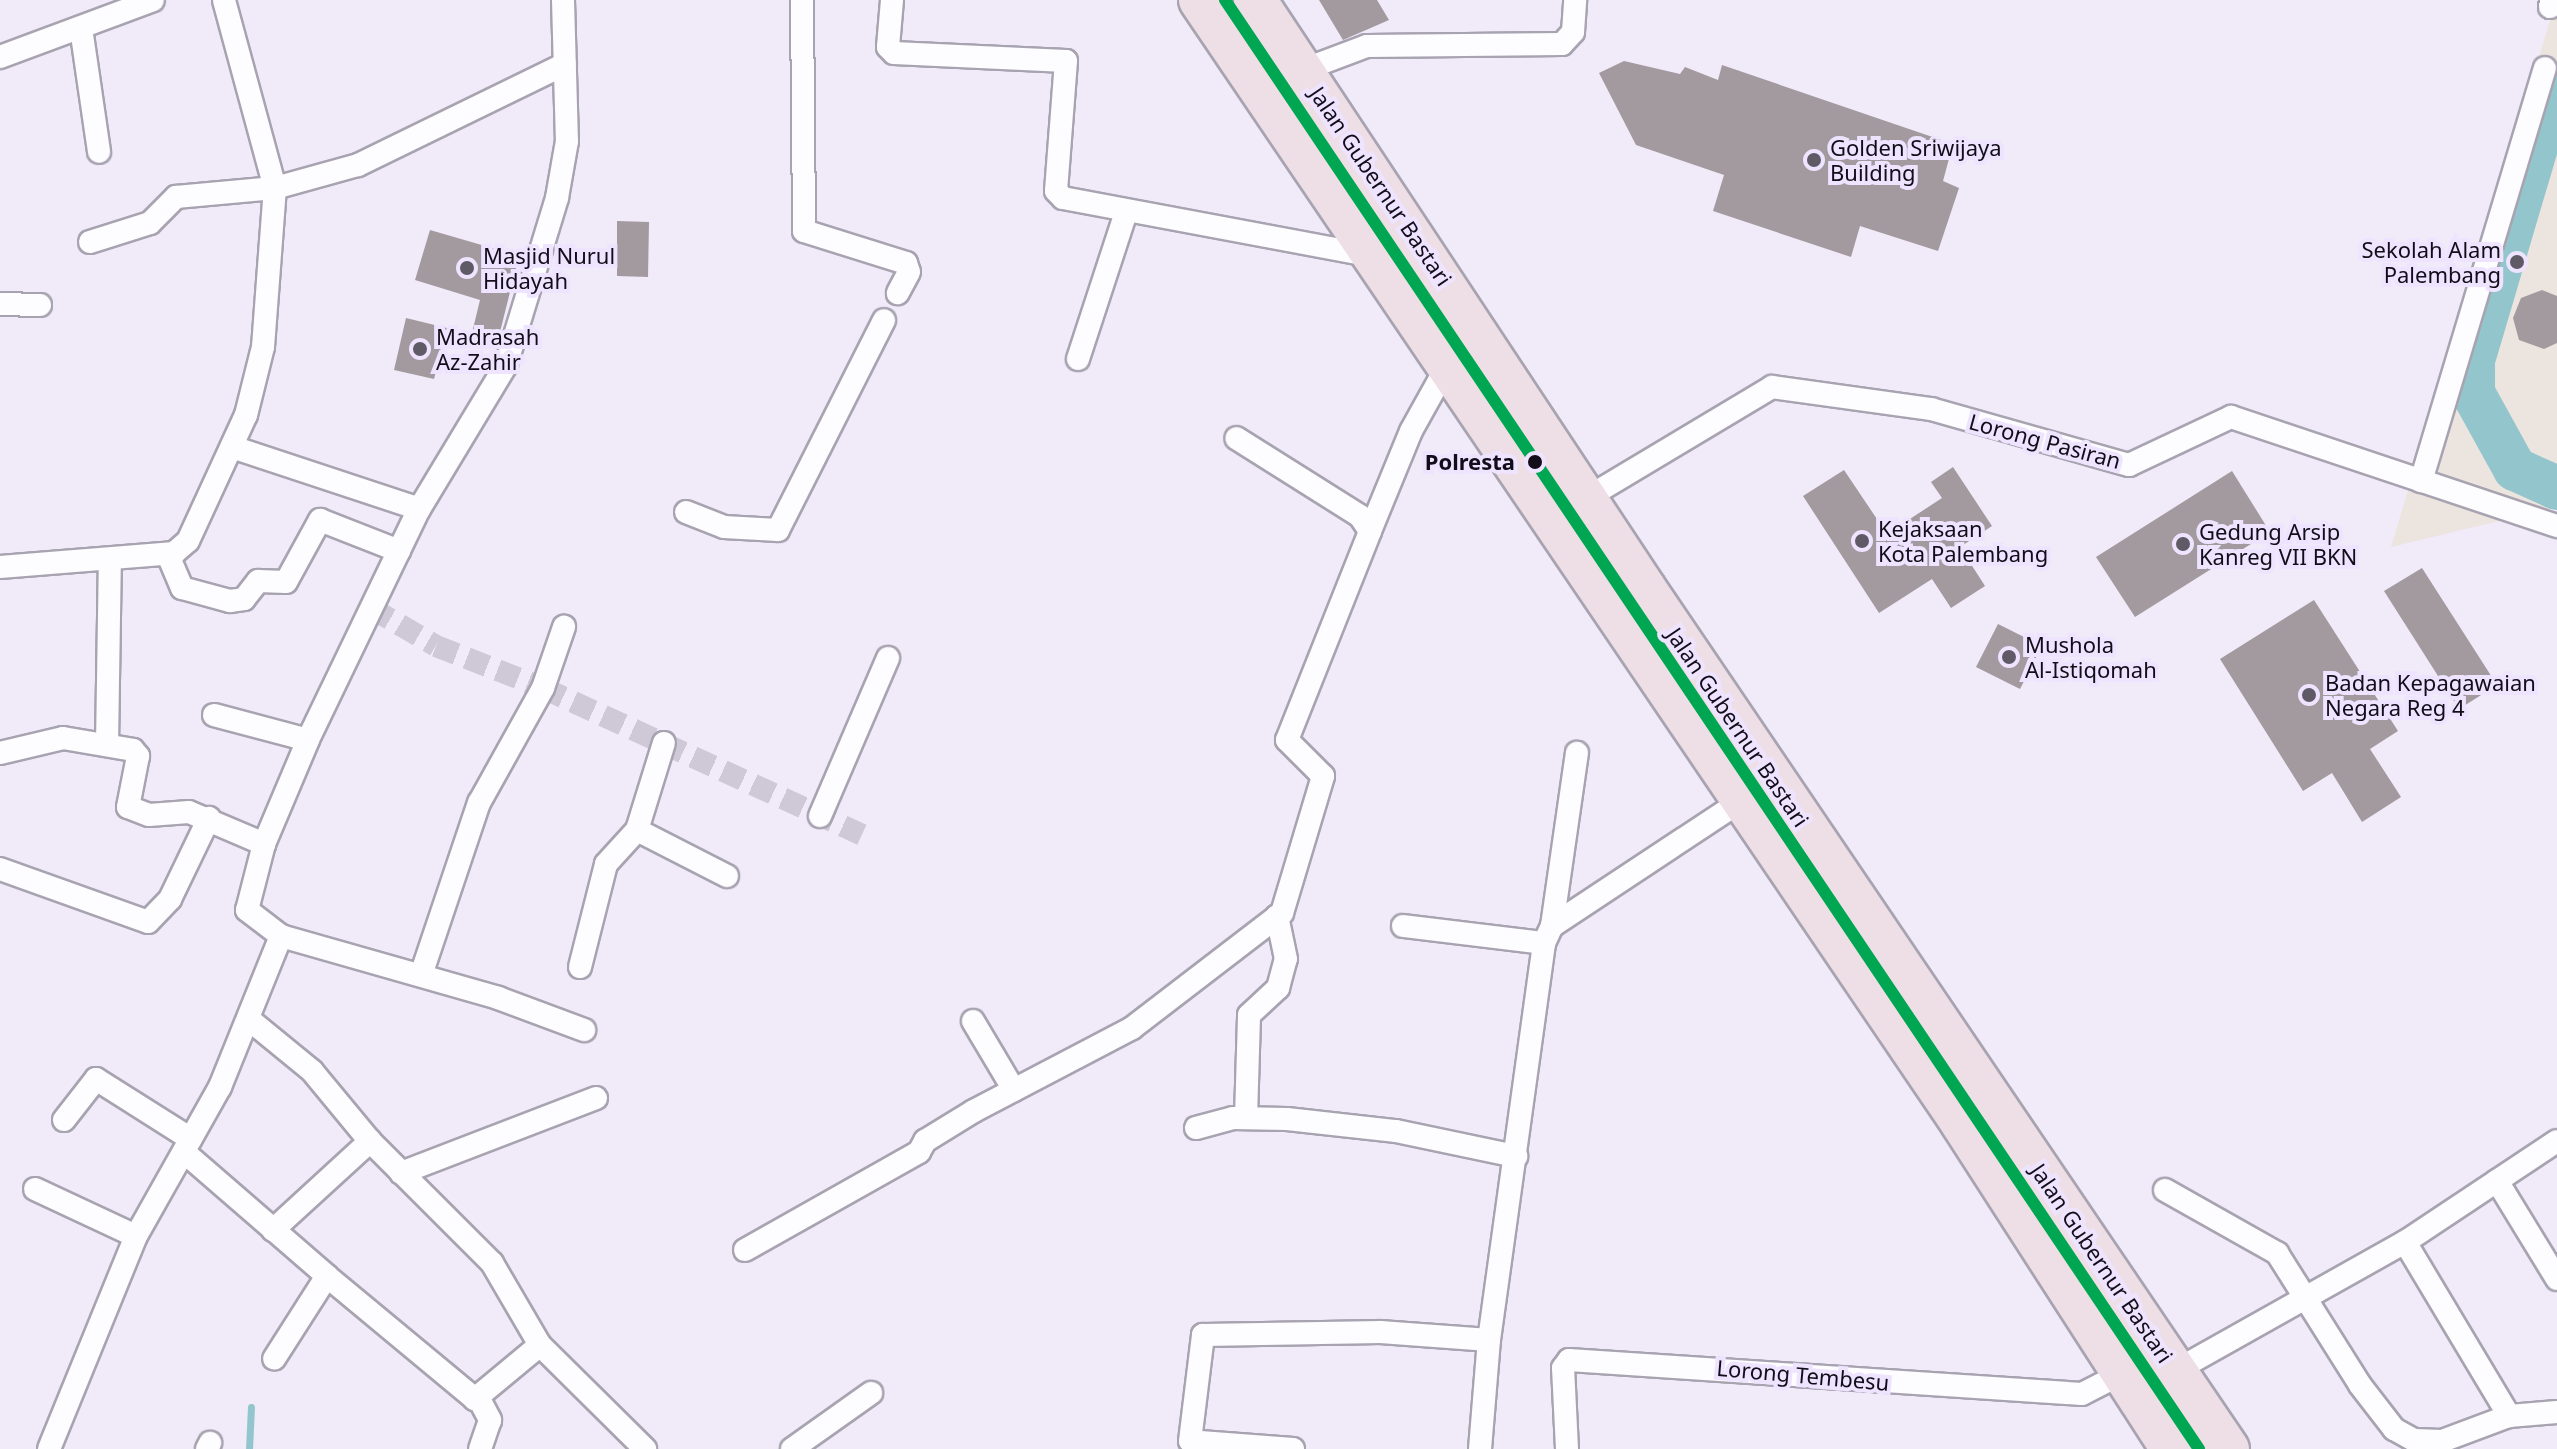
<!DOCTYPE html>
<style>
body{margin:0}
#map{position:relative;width:2557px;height:1449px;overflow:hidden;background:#f0eaf9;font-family:"Noto Sans",sans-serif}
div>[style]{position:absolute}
.education>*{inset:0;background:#ece4df}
.stream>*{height:7px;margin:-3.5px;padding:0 3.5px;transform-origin:3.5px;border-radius:3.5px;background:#93c6cc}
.river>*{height:44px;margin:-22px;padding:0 22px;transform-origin:22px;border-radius:22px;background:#93c6cc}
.building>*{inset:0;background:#a39a9f}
.street-tunnel>*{height:22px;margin-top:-11px;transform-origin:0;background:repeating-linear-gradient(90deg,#cfc9d7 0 22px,transparent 0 33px)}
.roads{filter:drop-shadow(2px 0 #a8a3b0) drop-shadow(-2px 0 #a8a3b0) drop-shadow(0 2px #a8a3b0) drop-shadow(0 -2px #a8a3b0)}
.street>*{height:22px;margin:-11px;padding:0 11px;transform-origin:11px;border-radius:11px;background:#fdfcfe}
.highway>*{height:42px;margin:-21px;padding:0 21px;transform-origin:21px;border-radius:21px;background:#eddfe5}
.rail-1>*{height:12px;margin:-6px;padding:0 6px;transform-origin:6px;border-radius:6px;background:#00a651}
.dots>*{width:22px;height:22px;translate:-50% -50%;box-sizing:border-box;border:4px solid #efe4ff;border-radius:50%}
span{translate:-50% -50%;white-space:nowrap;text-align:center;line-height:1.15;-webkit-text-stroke:8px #efe4ff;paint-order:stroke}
.poi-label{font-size:22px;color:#120d18}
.left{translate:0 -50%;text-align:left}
.right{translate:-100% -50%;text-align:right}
.street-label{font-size:22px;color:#120d18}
.stop-label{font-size:22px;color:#120d18;font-weight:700}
</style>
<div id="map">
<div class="education">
<div style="clip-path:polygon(2551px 17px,2557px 17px,2557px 507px,2391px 547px)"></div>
</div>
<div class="stream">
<div style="left:249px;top:1449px;width:42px;rotate:-87.3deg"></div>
</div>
<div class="river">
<div style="left:2557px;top:98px;width:6px;rotate:-171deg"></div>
<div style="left:2551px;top:97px;width:274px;rotate:106.5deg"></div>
<div style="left:2473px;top:360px;width:33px;rotate:90deg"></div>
<div style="left:2473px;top:393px;width:87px;rotate:61.1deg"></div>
<div style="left:2515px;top:469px;width:46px;rotate:24.3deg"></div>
</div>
<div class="building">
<div style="clip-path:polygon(1319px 0,1377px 0,1389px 20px,1343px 40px)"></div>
<div style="clip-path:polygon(1624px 61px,1680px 74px,1685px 67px,1718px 80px,1722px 65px,1953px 144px,1943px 181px,1959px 188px,1938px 251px,1860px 226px,1851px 257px,1713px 211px,1724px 175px,1636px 145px,1599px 73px)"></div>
<div style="clip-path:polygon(617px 221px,649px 222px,648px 277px,617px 276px)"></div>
<div style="clip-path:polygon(430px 230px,519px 256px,496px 348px,470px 341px,480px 300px,415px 280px)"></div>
<div style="clip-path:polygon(2542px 290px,2557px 296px,2557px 343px,2544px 349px,2519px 340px,2513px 318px,2521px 298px)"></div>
<div style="clip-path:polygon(406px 318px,447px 328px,434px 379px,394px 370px)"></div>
<div style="clip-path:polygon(1953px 467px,1992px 526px,1960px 547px,1985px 586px,1951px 608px,1932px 579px,1879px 613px,1803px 496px,1844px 470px,1887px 534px,1942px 498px,1931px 482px)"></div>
<div style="clip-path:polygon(2232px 471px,2270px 532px,2135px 617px,2096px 557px)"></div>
<div style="clip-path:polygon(2422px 568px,2497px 685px,2459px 709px,2384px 591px)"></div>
<div style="clip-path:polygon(2314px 600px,2398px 731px,2370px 749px,2401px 797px,2362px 822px,2332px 773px,2303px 791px,2220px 659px)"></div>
<div style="clip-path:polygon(1998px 624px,2042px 646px,2020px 689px,1976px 667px)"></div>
</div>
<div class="street-tunnel">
<div style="left:371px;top:608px;width:75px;rotate:30.3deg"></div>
<div style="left:436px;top:646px;width:115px;rotate:21.4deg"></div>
<div style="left:543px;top:688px;width:351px;rotate:24.7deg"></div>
</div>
<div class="roads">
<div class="street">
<div style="left:563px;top:0;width:141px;rotate:88.4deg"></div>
<div style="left:567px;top:141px;width:58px;rotate:100deg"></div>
<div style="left:557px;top:198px;width:175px;rotate:107deg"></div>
<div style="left:506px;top:365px;width:168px;rotate:121.1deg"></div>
<div style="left:419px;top:509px;width:256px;rotate:115.7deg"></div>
<div style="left:308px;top:740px;width:113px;rotate:112.9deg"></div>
<div style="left:264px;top:844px;width:68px;rotate:104.4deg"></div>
<div style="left:247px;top:910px;width:43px;rotate:37.4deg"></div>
<div style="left:281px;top:936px;width:226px;rotate:15.9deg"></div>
<div style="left:498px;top:998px;width:92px;rotate:20.4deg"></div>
<div style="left:802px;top:0;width:231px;rotate:89.5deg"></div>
<div style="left:804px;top:231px;width:107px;rotate:17.4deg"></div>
<div style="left:906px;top:263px;width:9px;rotate:72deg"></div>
<div style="left:909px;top:272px;width:24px;rotate:118deg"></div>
<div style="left:892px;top:0;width:47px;rotate:94.9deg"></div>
<div style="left:888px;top:47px;width:8px;rotate:45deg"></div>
<div style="left:894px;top:53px;width:172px;rotate:2.7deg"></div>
<div style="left:1066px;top:61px;width:130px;rotate:94.4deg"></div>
<div style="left:1056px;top:191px;width:10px;rotate:45deg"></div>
<div style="left:1063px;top:198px;width:311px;rotate:10.6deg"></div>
<div style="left:2550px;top:7px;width:7px;rotate:-82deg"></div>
<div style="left:81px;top:28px;width:125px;rotate:81.7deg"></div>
<div style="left:0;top:57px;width:163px;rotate:-20.4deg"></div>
<div style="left:1303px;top:70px;width:68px;rotate:-20.6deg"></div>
<div style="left:1367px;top:46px;width:195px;rotate:-0.6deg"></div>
<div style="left:1562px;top:44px;width:16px;rotate:-47deg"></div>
<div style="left:1573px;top:32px;width:32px;rotate:-86deg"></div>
<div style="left:90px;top:242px;width:63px;rotate:-17.6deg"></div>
<div style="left:150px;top:223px;width:37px;rotate:-45deg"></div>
<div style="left:176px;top:197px;width:99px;rotate:-5.2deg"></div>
<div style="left:275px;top:188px;width:86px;rotate:-15.5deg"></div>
<div style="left:358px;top:165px;width:230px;rotate:-26deg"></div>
<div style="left:0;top:304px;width:40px;rotate:1.4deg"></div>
<div style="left:1078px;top:359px;width:155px;rotate:-71.9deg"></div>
<div style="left:232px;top:447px;width:197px;rotate:18.3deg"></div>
<div style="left:2421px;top:481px;width:431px;rotate:-73.3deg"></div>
<div style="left:1585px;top:499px;width:218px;rotate:-30.9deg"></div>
<div style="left:1772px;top:387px;width:161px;rotate:7.9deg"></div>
<div style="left:1931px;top:409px;width:206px;rotate:15.8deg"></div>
<div style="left:2129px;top:465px;width:113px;rotate:-25.2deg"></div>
<div style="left:2231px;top:417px;width:344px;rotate:18.5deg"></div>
<div style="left:686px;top:512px;width:41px;rotate:21.5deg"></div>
<div style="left:724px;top:527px;width:54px;rotate:3.2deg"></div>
<div style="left:778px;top:530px;width:235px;rotate:-63.2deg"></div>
<div style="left:1370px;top:531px;width:108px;rotate:-67.7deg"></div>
<div style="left:1411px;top:431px;width:72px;rotate:-60.9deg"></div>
<div style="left:168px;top:555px;width:36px;rotate:67deg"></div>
<div style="left:182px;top:588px;width:50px;rotate:15.2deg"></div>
<div style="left:230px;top:601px;width:14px;rotate:-8deg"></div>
<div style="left:244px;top:599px;width:23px;rotate:-52deg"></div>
<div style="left:258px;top:581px;width:28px;rotate:2deg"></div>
<div style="left:286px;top:582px;width:71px;rotate:-61.3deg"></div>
<div style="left:320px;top:520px;width:85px;rotate:21.4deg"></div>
<div style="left:0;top:567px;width:175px;rotate:-4.6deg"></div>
<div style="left:174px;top:553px;width:18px;rotate:-41deg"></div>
<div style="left:188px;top:541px;width:139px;rotate:-65.3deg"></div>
<div style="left:246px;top:415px;width:70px;rotate:-76deg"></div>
<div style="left:263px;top:347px;width:159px;rotate:-85.7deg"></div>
<div style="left:275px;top:188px;width:195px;rotate:-105.2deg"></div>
<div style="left:214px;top:715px;width:97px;rotate:14.9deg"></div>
<div style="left:107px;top:744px;width:184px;rotate:-89.1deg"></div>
<div style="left:0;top:753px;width:65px;rotate:-13.4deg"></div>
<div style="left:63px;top:738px;width:71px;rotate:9.7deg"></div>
<div style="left:133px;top:750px;width:8px;rotate:50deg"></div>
<div style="left:138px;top:756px;width:52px;rotate:101.1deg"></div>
<div style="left:128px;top:807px;width:22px;rotate:21deg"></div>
<div style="left:149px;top:815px;width:40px;rotate:-4.3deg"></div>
<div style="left:189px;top:812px;width:82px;rotate:23.1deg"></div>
<div style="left:820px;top:816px;width:172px;rotate:-66.7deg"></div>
<div style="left:637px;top:830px;width:101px;rotate:27.1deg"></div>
<div style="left:0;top:869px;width:157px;rotate:19.7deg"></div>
<div style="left:148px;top:922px;width:32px;rotate:-46deg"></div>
<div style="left:170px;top:899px;width:90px;rotate:-64.3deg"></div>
<div style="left:1403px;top:926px;width:142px;rotate:6.9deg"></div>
<div style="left:1552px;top:926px;width:175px;rotate:-81.8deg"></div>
<div style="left:580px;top:967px;width:106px;rotate:-75.8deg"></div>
<div style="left:606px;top:864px;width:46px;rotate:-47.6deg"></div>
<div style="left:637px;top:830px;width:91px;rotate:-72.8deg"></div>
<div style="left:421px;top:975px;width:182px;rotate:-71.4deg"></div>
<div style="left:479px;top:803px;width:132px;rotate:-60.9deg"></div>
<div style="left:543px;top:688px;width:65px;rotate:-71deg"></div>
<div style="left:251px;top:1021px;width:79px;rotate:39.3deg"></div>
<div style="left:312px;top:1071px;width:91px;rotate:50.4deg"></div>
<div style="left:370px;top:1141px;width:173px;rotate:45deg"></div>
<div style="left:492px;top:1263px;width:95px;rotate:59.7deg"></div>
<div style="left:540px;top:1345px;width:85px;rotate:140.3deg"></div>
<div style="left:475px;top:1399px;width:192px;rotate:-140.3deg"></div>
<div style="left:327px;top:1276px;width:98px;rotate:122.6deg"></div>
<div style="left:973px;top:1021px;width:80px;rotate:59.3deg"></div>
<div style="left:1246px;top:1118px;width:103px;rotate:-88.3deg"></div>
<div style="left:1249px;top:1015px;width:40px;rotate:-43deg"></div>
<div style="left:1278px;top:988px;width:30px;rotate:-75deg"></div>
<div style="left:1286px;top:959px;width:44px;rotate:-101.8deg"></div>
<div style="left:64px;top:1120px;width:52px;rotate:-52deg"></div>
<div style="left:96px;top:1079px;width:112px;rotate:32.3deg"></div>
<div style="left:1196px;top:1128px;width:38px;rotate:-15deg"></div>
<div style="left:1233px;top:1118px;width:54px;rotate:1.1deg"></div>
<div style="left:1287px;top:1119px;width:110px;rotate:6.3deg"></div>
<div style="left:1396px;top:1131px;width:123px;rotate:11.8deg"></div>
<div style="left:184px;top:1152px;width:189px;rotate:40.9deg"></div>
<div style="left:401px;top:1173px;width:209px;rotate:-21deg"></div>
<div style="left:2497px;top:1181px;width:115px;rotate:58.5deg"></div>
<div style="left:35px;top:1189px;width:111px;rotate:25deg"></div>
<div style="left:2165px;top:1190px;width:129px;rotate:29.4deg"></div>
<div style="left:2277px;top:1253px;width:156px;rotate:57.8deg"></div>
<div style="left:2360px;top:1385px;width:56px;rotate:52.3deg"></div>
<div style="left:2394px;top:1429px;width:23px;rotate:29deg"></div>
<div style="left:2414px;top:1440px;width:28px;rotate:2deg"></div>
<div style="left:2442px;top:1441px;width:72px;rotate:-20.5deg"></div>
<div style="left:2509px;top:1416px;width:48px;rotate:-4.8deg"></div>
<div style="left:273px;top:1230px;width:132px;rotate:-42.5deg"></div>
<div style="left:2405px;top:1242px;width:203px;rotate:59.1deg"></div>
<div style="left:745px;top:1250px;width:200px;rotate:-29.4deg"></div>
<div style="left:919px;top:1152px;width:13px;rotate:-61deg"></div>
<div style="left:925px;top:1141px;width:57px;rotate:-31.5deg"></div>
<div style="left:974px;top:1111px;width:178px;rotate:-27.7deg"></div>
<div style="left:1132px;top:1028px;width:189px;rotate:-37.5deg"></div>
<div style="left:1282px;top:913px;width:143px;rotate:-73.3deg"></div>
<div style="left:1323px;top:776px;width:51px;rotate:-135deg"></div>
<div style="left:1287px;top:740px;width:225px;rotate:-68.3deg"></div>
<div style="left:1370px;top:531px;width:18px;rotate:-124deg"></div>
<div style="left:1360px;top:516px;width:146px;rotate:-147.8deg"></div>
<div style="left:540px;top:1345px;width:148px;rotate:44.7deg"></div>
<div style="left:2175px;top:1371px;width:264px;rotate:-29.3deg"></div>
<div style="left:2405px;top:1242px;width:182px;rotate:-33.6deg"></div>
<div style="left:479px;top:1399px;width:24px;rotate:62deg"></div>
<div style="left:490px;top:1420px;width:31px;rotate:109deg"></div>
<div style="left:49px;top:1449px;width:230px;rotate:-67.8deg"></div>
<div style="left:136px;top:1236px;width:171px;rotate:-60.6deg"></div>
<div style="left:220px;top:1087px;width:163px;rotate:-68deg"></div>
<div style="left:207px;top:1449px;width:7px;rotate:-63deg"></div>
<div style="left:792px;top:1449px;width:97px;rotate:-35.3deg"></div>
<div style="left:1293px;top:1449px;width:103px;rotate:-175.6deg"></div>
<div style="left:1190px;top:1441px;width:107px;rotate:-83deg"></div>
<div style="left:1203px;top:1335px;width:178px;rotate:-1deg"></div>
<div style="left:1381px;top:1332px;width:108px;rotate:4.2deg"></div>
<div style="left:1480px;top:1449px;width:109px;rotate:-85.3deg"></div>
<div style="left:1489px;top:1340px;width:401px;rotate:-82.1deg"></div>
<div style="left:1544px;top:943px;width:19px;rotate:-65deg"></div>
<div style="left:1552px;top:926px;width:230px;rotate:-33.5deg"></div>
<div style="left:1567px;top:1449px;width:81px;rotate:-92.8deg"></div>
<div style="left:1563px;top:1368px;width:10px;rotate:-53deg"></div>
<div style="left:1569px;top:1360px;width:514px;rotate:3.79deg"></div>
<div style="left:2082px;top:1394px;width:46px;rotate:-27.1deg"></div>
</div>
<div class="highway">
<div style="left:1200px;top:0;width:1357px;rotate:55.84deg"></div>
<div style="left:1962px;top:1123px;width:388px;rotate:57.2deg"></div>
<div style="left:1255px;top:0;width:706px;rotate:56.49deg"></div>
<div style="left:1645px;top:589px;width:1039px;rotate:55.87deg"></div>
</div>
</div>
<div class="rail-1">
<div style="left:1225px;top:0;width:1746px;rotate:56.09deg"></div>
</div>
<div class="dots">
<div style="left:1814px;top:160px;background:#605a67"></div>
<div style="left:2517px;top:262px;background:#605a67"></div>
<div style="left:467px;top:268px;background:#605a67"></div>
<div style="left:420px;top:349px;background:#605a67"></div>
<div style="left:1535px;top:462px;background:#120d18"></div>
<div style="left:1862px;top:541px;background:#605a67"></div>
<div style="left:2183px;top:544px;background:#605a67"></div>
<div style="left:2009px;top:657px;background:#605a67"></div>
<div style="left:2309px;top:695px;background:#605a67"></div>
</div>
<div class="poi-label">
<span class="left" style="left:1830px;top:160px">Golden Sriwijaya<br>Building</span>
<span class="right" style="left:2501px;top:262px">Sekolah Alam<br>Palembang</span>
<span class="left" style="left:483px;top:268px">Masjid Nurul<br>Hidayah</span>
<span class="left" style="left:436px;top:349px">Madrasah<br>Az-Zahir</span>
<span class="left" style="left:1878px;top:541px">Kejaksaan<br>Kota Palembang</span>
<span class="left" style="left:2199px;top:544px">Gedung Arsip<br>Kanreg VII BKN</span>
<span class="left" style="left:2025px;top:657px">Mushola<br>Al-Istiqomah</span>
<span class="left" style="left:2325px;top:695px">Badan Kepagawaian<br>Negara Reg 4</span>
</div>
<div class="street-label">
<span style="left:1381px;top:186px;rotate:56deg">Jalan Gubernur Bastari</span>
<span style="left:2045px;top:441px;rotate:15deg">Lorong Pasiran</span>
<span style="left:1738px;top:727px;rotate:56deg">Jalan Gubernur Bastari</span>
<span style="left:2102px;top:1263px;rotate:56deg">Jalan Gubernur Bastari</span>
<span style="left:1803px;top:1375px;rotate:5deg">Lorong Tembesu</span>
</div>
<div class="stop-label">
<span class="right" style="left:1515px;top:462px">Polresta</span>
</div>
</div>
